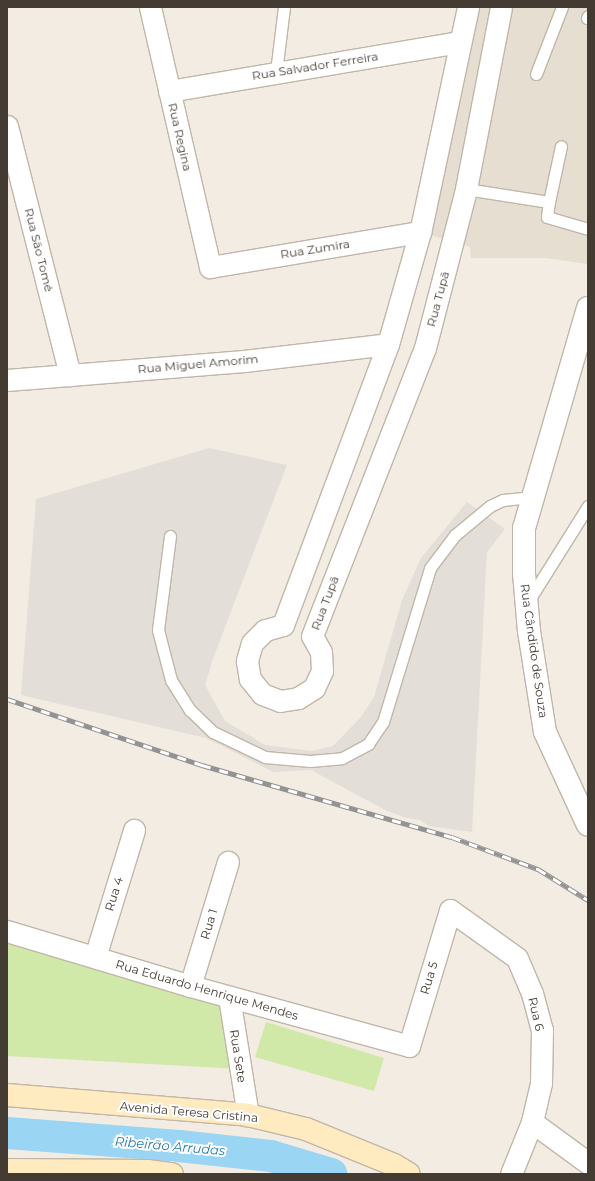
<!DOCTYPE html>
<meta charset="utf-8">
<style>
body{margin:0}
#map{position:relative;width:595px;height:1181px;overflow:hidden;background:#f2ece2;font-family:Montserrat,sans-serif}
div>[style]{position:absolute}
.residential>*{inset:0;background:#e6ded0}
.industrial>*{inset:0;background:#e4ded8}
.green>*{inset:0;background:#d0e9a8}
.river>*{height:32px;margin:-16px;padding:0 16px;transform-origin:16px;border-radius:16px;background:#9ad5f3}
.roads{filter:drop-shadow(1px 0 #c1b6a8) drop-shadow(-1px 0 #c1b6a8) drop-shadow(0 1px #c1b6a8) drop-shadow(0 -1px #c1b6a8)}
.service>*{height:11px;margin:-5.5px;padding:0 5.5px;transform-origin:5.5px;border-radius:5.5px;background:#fff}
.minor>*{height:21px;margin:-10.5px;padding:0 10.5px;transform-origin:10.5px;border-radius:10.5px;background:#fff}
.tertiary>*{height:22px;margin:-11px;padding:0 11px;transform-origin:11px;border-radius:11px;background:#fff}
.secondary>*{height:22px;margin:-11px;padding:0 11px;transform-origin:11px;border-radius:11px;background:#ffebbf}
.rail>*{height:4.5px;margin-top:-2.25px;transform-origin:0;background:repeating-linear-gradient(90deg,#fff 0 9px,#939393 0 18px);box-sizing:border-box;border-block:1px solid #939393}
span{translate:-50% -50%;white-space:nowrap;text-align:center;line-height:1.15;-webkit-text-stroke:4px #fff;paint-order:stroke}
.street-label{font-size:12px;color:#443c33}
.water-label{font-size:13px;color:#277cac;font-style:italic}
.frame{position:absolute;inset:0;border:8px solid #443c33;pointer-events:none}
</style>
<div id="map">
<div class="residential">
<div style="clip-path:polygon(465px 7px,588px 7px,588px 264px,545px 258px,471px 258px,470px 247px,424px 233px)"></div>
</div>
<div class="industrial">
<div style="clip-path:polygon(209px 448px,287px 465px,214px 656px,205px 685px,225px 721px,265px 745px,312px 751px,333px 746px,361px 717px,374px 697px,402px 600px,421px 558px,467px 502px,505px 529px,487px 552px,472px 832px,429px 826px,420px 820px,406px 818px,385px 810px,311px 770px,273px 772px,206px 738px,21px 695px,36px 499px)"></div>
</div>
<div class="green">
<div style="clip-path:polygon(7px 931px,229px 997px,240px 1069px,7px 1056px)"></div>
<div style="clip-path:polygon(266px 1022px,384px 1058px,374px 1091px,255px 1057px)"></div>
</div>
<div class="river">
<div style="left:7px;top:1133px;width:172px;rotate:4.3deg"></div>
<div style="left:179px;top:1146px;width:93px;rotate:6.2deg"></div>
<div style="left:271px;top:1156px;width:63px;rotate:16.7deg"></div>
</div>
<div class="roads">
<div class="service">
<div style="left:587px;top:18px;width:2px;rotate:-63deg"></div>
<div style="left:276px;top:72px;width:65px;rotate:-83deg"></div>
<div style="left:536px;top:74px;width:72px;rotate:-68.8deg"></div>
<div style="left:466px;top:189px;width:84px;rotate:8.9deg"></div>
<div style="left:549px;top:202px;width:15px;rotate:98deg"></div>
<div style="left:547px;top:217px;width:43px;rotate:16.3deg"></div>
<div style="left:549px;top:202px;width:57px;rotate:-77.9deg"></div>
<div style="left:170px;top:536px;width:95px;rotate:97.3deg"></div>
<div style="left:158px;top:630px;width:52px;rotate:75.4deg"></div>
<div style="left:171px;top:680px;width:36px;rotate:58deg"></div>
<div style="left:190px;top:710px;width:32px;rotate:44deg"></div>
<div style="left:213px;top:732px;width:58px;rotate:25.7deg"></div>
<div style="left:265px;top:757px;width:45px;rotate:5.1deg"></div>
<div style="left:310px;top:761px;width:32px;rotate:-5deg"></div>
<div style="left:342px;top:758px;width:30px;rotate:-28deg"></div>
<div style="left:368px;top:744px;width:27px;rotate:-56deg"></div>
<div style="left:383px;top:722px;width:161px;rotate:-73deg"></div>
<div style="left:430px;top:568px;width:41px;rotate:-52.9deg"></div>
<div style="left:455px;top:535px;width:45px;rotate:-39.6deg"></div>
<div style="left:490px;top:506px;width:14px;rotate:-25deg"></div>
<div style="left:503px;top:500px;width:30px;rotate:-6deg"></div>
<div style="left:529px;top:600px;width:111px;rotate:-57.9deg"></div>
</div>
<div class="minor">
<div style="left:150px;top:7px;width:267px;rotate:77deg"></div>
<div style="left:210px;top:267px;width:213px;rotate:-9.5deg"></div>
<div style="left:468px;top:7px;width:230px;rotate:102deg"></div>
<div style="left:420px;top:232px;width:116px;rotate:105.9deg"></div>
<div style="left:388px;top:344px;width:300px;rotate:110.5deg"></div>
<div style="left:283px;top:625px;width:19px;rotate:164deg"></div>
<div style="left:265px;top:630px;width:18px;rotate:135deg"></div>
<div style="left:252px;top:643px;width:19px;rotate:106deg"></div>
<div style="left:247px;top:661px;width:18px;rotate:81deg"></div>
<div style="left:250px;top:679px;width:19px;rotate:51deg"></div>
<div style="left:262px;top:694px;width:19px;rotate:21deg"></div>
<div style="left:280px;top:701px;width:18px;rotate:-9deg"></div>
<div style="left:298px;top:698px;width:19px;rotate:-32deg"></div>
<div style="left:314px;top:688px;width:19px;rotate:-65deg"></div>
<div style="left:322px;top:671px;width:19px;rotate:-93deg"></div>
<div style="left:321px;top:652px;width:18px;rotate:-119deg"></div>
<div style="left:312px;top:636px;width:309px;rotate:-68.6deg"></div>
<div style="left:425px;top:348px;width:164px;rotate:-75.5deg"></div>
<div style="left:466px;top:189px;width:185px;rotate:-79.1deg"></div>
<div style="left:169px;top:91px;width:295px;rotate:-9.6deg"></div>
<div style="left:7px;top:126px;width:257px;rotate:75.8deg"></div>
<div style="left:7px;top:380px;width:238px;rotate:-4.6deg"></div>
<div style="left:244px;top:361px;width:145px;rotate:-6.7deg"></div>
<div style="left:7px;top:931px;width:191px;rotate:16.7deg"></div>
<div style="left:190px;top:986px;width:227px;rotate:15.3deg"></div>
<div style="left:409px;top:1046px;width:142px;rotate:-73.2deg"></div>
<div style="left:450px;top:910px;width:82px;rotate:35.6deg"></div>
<div style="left:517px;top:958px;width:38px;rotate:67deg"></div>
<div style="left:532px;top:993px;width:38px;rotate:75deg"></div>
<div style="left:542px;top:1030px;width:53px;rotate:91.1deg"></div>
<div style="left:541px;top:1083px;width:40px;rotate:103deg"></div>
<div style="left:532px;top:1122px;width:56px;rotate:112deg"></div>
<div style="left:95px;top:957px;width:133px;rotate:-72.9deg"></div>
<div style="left:190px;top:986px;width:130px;rotate:-73deg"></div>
<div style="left:229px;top:997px;width:120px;rotate:80.9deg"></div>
<div style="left:532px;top:1122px;width:69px;rotate:36.2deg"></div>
</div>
<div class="tertiary">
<div style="left:588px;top:308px;width:229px;rotate:106.2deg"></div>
<div style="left:524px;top:528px;width:45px;rotate:90deg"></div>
<div style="left:524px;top:573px;width:58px;rotate:85.1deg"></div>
<div style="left:529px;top:631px;width:102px;rotate:81deg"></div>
<div style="left:545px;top:732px;width:102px;rotate:65.2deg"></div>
</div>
<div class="secondary">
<div style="left:7px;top:1095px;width:242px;rotate:4.7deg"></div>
<div style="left:248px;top:1115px;width:60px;rotate:13.6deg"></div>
<div style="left:306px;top:1129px;width:95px;rotate:22.2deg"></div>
<div style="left:394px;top:1165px;width:17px;rotate:31deg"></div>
<div style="left:7px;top:1170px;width:140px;rotate:0.4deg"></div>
<div style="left:147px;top:1171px;width:25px;rotate:7deg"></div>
</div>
</div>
<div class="rail">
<div style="left:7px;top:699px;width:206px;rotate:18.7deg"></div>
<div style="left:202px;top:765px;width:260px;rotate:16.1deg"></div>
<div style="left:452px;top:837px;width:92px;rotate:20.4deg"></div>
<div style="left:538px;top:869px;width:59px;rotate:31.8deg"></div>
</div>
<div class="street-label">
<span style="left:315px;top:66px;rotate:-9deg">Rua Salvador Ferreira</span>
<span style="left:180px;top:137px;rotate:77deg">Rua Regina</span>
<span style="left:315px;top:249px;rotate:-9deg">Rua Zumira</span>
<span style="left:39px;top:250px;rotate:76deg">Rua São Tomé</span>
<span style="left:438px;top:299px;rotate:-75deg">Rua Tupã</span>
<span style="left:198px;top:364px;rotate:-5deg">Rua Miguel Amorim</span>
<span style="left:325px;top:603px;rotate:-69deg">Rua Tupã</span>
<span style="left:534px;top:651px;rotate:82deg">Rua Cândido de Souza</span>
<span style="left:114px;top:894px;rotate:-73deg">Rua 4</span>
<span style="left:209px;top:924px;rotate:-73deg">Rua 1</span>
<span style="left:429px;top:978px;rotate:-73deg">Rua 5</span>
<span style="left:207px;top:990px;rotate:16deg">Rua Eduardo Henrique Mendes</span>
<span style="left:536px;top:1014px;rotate:77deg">Rua 6</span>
<span style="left:238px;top:1056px;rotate:81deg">Rua Sete</span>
<span style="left:189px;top:1112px;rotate:5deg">Avenida Teresa Cristina</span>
</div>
<div class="water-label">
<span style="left:170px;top:1146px;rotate:5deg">Ribeirão Arrudas</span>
</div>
<div class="frame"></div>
</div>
